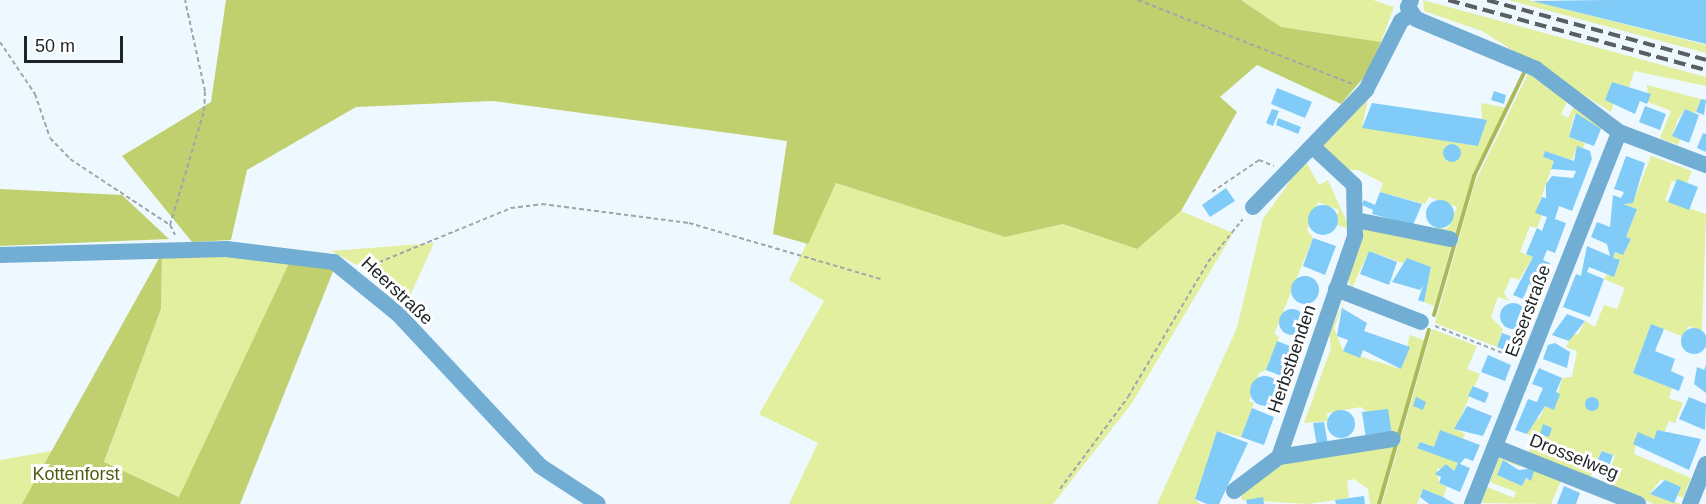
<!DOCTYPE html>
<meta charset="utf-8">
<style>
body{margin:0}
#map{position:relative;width:1706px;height:504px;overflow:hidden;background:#eef8ff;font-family:Helvetica,sans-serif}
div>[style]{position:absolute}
.green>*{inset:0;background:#e1ef9e}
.forest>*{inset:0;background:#c0d06f}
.stream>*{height:4px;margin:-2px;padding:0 2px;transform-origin:2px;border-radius:2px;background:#abb959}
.building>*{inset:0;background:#80cbf8}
.round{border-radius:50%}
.path>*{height:2px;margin-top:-1px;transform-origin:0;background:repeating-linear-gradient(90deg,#9ea6ac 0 4.5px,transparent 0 7.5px)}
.minor>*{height:16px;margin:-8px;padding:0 8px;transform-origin:8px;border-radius:8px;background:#72add3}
.rail>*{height:4px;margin-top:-2px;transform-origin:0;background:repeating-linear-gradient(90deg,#595f63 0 12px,transparent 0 18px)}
span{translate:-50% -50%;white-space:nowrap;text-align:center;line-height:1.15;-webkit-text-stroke:6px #fff;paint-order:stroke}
.street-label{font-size:18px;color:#1e2326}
.park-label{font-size:18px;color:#515a14}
.scale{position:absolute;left:24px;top:36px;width:99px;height:27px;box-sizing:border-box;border:3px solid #1e2326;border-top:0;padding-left:8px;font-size:18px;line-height:21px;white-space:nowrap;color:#1e2326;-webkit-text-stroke:4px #fff;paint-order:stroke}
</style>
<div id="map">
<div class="green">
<div style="clip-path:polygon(1241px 0,1373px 0,1394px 7px,1381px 42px,1281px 27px)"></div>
<div style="clip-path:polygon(1423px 0,1706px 77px,1706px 86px,1634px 71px,1629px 88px,1612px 82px,1605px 100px,1614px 103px,1611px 112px,1482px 31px,1424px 11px)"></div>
<div style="clip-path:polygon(1508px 0,1529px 0,1706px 45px,1706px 53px)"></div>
<div style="clip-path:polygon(1529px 72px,1569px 98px,1561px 114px,1568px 118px,1576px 103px,1602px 124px,1601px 129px,1574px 114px,1569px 137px,1585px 143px,1583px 149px,1577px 147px,1572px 160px,1545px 151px,1543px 157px,1554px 161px,1536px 212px,1542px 215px,1537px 228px,1530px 226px,1520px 252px,1533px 257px,1519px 280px,1511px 277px,1504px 293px,1509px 301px,1498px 297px,1491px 317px,1503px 329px,1497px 347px,1435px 323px,1475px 182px)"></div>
<div style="clip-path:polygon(1647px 85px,1701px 99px,1695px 113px,1685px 109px,1678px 119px,1672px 136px,1680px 139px,1678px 145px,1660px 138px,1671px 111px,1648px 102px)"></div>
<div style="clip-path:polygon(1368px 99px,1362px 127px,1478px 146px,1487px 120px,1482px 119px,1481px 103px,1507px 108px,1473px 173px,1454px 237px,1434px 232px,1436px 226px,1446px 229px,1450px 225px,1457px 207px,1429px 197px,1425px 204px,1380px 192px,1383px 183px,1358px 170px,1343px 170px,1320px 147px)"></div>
<div style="clip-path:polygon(1651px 156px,1692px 171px,1687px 183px,1672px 181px,1665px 200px,1706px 214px,1702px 331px,1688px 326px,1684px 337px,1651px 324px,1633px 373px,1672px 388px,1669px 398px,1683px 403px,1675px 423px,1669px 421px,1664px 433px,1657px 430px,1654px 439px,1638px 433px,1634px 454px,1691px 478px,1683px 498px,1677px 495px,1680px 487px,1661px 479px,1650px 494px,1681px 504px,1654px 504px,1605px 484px,1615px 456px,1602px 450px,1590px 479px,1528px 454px,1535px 438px,1527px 434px,1535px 418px,1539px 419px,1545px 406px,1554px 409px,1562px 378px,1572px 377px,1577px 351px,1566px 347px,1573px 333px,1578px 335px,1585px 321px,1595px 327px,1604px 305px,1617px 309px,1625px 288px,1604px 279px,1607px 274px,1614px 276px,1620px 261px,1613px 258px,1615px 252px,1623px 255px,1631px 239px,1626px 237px,1637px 209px,1623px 204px,1633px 202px)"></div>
<div style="clip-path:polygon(1305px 160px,1319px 185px,1328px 180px,1350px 229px,1334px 224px,1339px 210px,1318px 202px,1307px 230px,1313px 238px,1274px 334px,1279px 337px,1266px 370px,1259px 373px,1249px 401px,1254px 403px,1241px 437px,1217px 431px,1195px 499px,1200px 504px,1157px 504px,1237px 328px,1263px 219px)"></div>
<div style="clip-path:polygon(836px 183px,1005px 237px,1063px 224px,1137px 249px,1181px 211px,1233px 233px,1132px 403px,1053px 504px,789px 504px,818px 443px,759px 414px,824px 301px,789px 280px)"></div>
<div style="clip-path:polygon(1364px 226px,1452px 243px,1434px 306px,1424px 302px,1431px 267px,1407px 258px,1405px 264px,1369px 251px,1352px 288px,1348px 280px)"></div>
<div style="clip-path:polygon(434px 243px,404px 309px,361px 267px,331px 251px)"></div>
<div style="clip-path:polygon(162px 253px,291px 259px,180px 497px,104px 463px,161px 309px)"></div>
<div style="clip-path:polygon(1346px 298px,1334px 328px,1343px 351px,1401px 369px,1410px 335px,1424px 340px,1397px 435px,1361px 407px,1327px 413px,1328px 421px,1304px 423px,1331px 348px,1329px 332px)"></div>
<div style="clip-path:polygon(1432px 329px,1477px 346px,1467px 369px,1480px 374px,1455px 429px,1465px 434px,1463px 439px,1441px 431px,1434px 447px,1420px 442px,1417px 447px,1458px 463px,1454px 471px,1446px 464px,1444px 470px,1437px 468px,1439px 483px,1447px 487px,1443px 497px,1423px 489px,1417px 504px,1382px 504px)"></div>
<div style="clip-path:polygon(1397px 442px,1378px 504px,1370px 504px,1368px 489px,1354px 479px,1347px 481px,1349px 498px,1308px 504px,1242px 500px,1241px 493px,1291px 458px)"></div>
<div style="clip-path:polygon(57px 450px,22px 504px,0 504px,0 460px)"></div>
<div style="clip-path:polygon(1506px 457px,1522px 468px,1503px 460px,1497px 475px,1522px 486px,1526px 479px,1531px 480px,1535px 468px,1562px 478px,1551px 504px,1481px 503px,1487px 487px,1514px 498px,1516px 492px,1490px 482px,1499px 458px)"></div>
</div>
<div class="forest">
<div style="clip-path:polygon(226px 0,1241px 0,1281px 27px,1381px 42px,1365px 76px,1341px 104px,1257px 65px,1220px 97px,1237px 112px,1181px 211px,1137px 249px,1063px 224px,1005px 237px,836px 183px,808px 244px,773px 234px,787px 141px,493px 101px,356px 107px,247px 170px,231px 240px,192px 242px,122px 156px,211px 102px)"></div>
<div style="clip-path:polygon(0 189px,122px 195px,169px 239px,0 246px)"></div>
<div style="clip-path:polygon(162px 253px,161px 309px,104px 462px,179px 497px,291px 259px,334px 269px,240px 504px,22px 504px)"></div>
</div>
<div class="stream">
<div style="left:1434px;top:315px;width:145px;rotate:-73.9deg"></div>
<div style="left:1474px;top:176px;width:114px;rotate:-64.1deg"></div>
<div style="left:1379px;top:504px;width:181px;rotate:-74deg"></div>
</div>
<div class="building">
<div style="clip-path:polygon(1605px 0,1706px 0,1706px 44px,1532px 1px)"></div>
<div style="clip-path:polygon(1612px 82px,1651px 94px,1647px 104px,1640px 101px,1635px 114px,1605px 100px)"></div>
<div style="clip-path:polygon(1277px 88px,1312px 102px,1305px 118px,1271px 104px)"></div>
<div style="clip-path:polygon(1494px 91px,1506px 95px,1504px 104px,1491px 100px)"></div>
<div style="clip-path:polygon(1701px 99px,1706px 100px,1704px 115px,1696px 112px)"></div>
<div style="clip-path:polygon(1372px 103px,1482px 119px,1487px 120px,1478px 146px,1362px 128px)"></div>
<div style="clip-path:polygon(1645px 106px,1666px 114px,1660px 130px,1639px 122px)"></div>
<div style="clip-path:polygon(1272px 109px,1279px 111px,1273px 126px,1266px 123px)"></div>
<div style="clip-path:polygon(1685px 109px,1699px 115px,1689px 143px,1672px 136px)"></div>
<div style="clip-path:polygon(1576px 113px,1601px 129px,1594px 146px,1569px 137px)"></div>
<div style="clip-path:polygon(1278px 118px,1301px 127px,1298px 134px,1276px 125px)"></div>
<div style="clip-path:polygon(1703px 133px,1706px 134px,1706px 152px,1697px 148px)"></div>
<div class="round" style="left:1443px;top:144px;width:18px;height:18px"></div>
<div style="clip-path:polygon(1577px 146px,1590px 151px,1592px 159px,1572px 211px,1559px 206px,1555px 219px,1566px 223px,1555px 253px,1547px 250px,1543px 260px,1550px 263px,1542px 289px,1529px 284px,1523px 299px,1513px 295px,1533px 257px,1526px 254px,1537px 228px,1542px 231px,1547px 217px,1535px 213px,1542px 197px,1546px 198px,1546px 184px,1552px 176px,1573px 178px,1576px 171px,1551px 169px,1554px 161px,1543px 157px,1545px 151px,1574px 161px)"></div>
<div style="clip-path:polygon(1626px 156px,1645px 163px,1633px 203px,1623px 204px,1637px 209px,1626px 237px,1631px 239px,1623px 255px,1615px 252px,1613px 258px,1620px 260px,1614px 277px,1589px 267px,1587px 272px,1604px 279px,1590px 317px,1563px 307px,1576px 274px,1581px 276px,1587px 246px,1610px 256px,1607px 244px,1591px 237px,1597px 222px,1610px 227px,1613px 195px,1621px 198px,1624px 192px,1614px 189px)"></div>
<div style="clip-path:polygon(1677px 179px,1698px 187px,1689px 210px,1668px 202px)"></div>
<div style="clip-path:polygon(1226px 188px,1235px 201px,1210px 217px,1202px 205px)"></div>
<div style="clip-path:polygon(1380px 192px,1422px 204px,1413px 225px,1372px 214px,1373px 210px,1362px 205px,1364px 200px,1375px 205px)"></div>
<div class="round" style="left:1426px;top:200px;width:28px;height:28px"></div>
<div class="round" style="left:1308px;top:205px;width:30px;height:30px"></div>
<div style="clip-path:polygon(1313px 238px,1336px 246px,1325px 275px,1303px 266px)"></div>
<div style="clip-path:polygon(1369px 251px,1397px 262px,1389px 285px,1360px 274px)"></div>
<div style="clip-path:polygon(1407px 258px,1431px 267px,1424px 302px,1418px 300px,1423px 286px,1420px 290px,1392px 282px)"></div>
<div class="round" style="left:1291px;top:276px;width:28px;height:28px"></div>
<div class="round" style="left:1500px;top:303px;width:26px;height:26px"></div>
<div style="clip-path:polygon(1342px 308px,1367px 323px,1364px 331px,1410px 347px,1401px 369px,1363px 350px,1360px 358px,1343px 351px,1348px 340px,1337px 336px)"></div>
<div class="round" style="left:1279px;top:309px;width:26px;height:26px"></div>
<div style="clip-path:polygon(1567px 314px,1585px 321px,1569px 341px,1552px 335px)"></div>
<div style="clip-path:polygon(1651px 324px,1664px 329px,1655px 351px,1675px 359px,1671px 371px,1684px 377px,1679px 391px,1633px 373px)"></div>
<div class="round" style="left:1681px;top:328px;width:26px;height:26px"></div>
<div style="clip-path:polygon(1502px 333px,1521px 340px,1515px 354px,1497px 347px)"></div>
<div style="clip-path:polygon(1277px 341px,1300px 350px,1289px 379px,1266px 370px)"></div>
<div style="clip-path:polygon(1555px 343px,1570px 352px,1567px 368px,1543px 359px,1548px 345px)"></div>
<div style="clip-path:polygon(1488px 355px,1511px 365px,1505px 381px,1481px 372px)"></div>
<div style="clip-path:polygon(1706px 365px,1706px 393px,1694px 384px,1697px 367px,1704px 370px)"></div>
<div style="clip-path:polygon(1539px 368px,1562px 378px,1556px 392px,1560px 394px,1554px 410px,1545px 406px,1527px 434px,1515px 430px,1528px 399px,1537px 402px,1543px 388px,1532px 384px)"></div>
<div class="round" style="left:1250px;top:376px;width:30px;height:30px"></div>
<div style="clip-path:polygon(1473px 386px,1489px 393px,1485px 403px,1468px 396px)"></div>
<div class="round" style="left:1585px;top:397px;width:14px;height:14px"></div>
<div style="clip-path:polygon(1416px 397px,1426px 402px,1423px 410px,1413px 406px)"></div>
<div style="clip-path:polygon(1689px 397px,1706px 404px,1705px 430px,1679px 419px)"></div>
<div style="clip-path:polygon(1467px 406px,1492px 416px,1483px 436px,1454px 429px)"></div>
<div style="clip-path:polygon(1252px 408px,1274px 417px,1264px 445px,1241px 437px)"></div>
<div style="clip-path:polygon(1388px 409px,1392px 435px,1366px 439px,1362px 412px)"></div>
<div class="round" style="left:1327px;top:410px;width:28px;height:28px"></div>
<div style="clip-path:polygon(1324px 422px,1328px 445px,1317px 446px,1313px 423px)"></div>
<div style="clip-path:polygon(1543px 424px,1552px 428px,1549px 437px,1540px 434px)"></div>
<div style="clip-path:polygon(1440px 430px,1480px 445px,1473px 461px,1465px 458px,1460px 464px,1470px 468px,1460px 492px,1439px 483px,1441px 477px,1435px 474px,1446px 464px,1454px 471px,1458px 463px,1417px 448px,1420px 442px,1434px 447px)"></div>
<div style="clip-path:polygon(1657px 430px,1701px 439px,1689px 470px,1633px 444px,1638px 432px,1654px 439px)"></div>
<div style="clip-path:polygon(1217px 431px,1248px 443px,1219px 504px,1207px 504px,1195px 499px)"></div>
<div style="clip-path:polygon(1602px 451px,1613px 455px,1609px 466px,1597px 461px)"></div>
<div style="clip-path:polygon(1503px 460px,1519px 470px,1535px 468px,1531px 481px,1526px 478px,1522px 486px,1497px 475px)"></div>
<div style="clip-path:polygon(1665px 480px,1681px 487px,1674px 503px,1650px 494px)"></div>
<div style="clip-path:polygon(1564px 486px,1580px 493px,1576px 504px,1557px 504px)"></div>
<div style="clip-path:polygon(1423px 489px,1443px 497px,1455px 504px,1429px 504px,1420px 497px)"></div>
<div style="clip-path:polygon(1364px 496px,1365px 504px,1336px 504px,1335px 500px)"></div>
<div style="clip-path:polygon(1263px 497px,1264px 504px,1247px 504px,1246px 500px)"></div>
</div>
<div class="path">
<div style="left:1138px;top:0;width:230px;rotate:21.4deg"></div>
<div style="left:0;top:42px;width:63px;rotate:56.1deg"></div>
<div style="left:35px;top:94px;width:46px;rotate:71.2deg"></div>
<div style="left:50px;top:138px;width:29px;rotate:46deg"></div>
<div style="left:70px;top:159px;width:120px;rotate:33.4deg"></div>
<div style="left:170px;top:225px;width:11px;rotate:63deg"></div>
<div style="left:1212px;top:192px;width:57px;rotate:-34.2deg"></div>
<div style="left:1259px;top:160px;width:16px;rotate:22deg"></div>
<div style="left:170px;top:225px;width:119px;rotate:-73.4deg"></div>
<div style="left:204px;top:111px;width:20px;rotate:-87deg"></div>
<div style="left:205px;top:91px;width:93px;rotate:-102.4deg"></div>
<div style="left:365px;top:268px;width:158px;rotate:-22.3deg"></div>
<div style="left:511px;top:208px;width:31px;rotate:-7deg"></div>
<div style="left:542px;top:204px;width:148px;rotate:7.4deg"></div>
<div style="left:689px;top:223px;width:200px;rotate:16.3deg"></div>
<div style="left:1435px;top:326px;width:84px;rotate:21.7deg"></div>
<div style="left:1060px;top:489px;width:114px;rotate:-53.5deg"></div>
<div style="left:1128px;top:397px;width:157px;rotate:-59.3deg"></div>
<div style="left:1208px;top:262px;width:55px;rotate:-50.9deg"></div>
</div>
<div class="minor">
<div style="left:1411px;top:0;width:8px;rotate:113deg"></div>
<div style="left:1408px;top:7px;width:14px;rotate:56deg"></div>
<div style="left:1416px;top:19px;width:130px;rotate:22.6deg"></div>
<div style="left:1536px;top:69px;width:104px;rotate:37.2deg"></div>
<div style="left:1619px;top:132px;width:93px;rotate:20.8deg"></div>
<div style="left:1253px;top:207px;width:163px;rotate:-46deg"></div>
<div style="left:1366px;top:90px;width:77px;rotate:-63.1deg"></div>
<div style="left:1401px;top:21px;width:12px;rotate:-35deg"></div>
<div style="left:1356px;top:220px;width:96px;rotate:11.4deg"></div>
<div style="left:0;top:255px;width:226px;rotate:-1.5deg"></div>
<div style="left:226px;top:249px;width:109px;rotate:6.9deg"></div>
<div style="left:334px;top:262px;width:82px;rotate:39.1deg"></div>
<div style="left:398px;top:314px;width:208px;rotate:46.9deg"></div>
<div style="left:540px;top:466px;width:69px;rotate:33.2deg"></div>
<div style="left:1336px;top:289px;width:91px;rotate:21.2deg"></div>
<div style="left:1495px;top:447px;width:154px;rotate:21.7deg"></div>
<div style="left:1279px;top:457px;width:115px;rotate:-9deg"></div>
<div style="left:1234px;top:491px;width:56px;rotate:-37.1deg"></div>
<div style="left:1279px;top:457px;width:234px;rotate:-71deg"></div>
<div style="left:1355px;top:236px;width:51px;rotate:-91.1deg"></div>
<div style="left:1354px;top:185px;width:57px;rotate:-137.1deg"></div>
<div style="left:1472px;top:504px;width:400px;rotate:-68.4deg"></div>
<div style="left:1690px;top:504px;width:43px;rotate:-68.2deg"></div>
</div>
<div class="rail">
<div style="left:1448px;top:0;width:267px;rotate:15.2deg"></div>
<div style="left:1487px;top:0;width:227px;rotate:15.3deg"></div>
</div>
<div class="street-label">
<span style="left:397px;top:291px;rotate:43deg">Heerstraße</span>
<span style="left:1528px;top:311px;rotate:-69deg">Esserstraße</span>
<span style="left:1292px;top:359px;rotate:-71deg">Herbstbenden</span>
<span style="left:1574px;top:457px;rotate:22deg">Drosselweg</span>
</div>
<div class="park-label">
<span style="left:76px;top:474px">Kottenforst</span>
</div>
<div class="scale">50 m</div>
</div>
